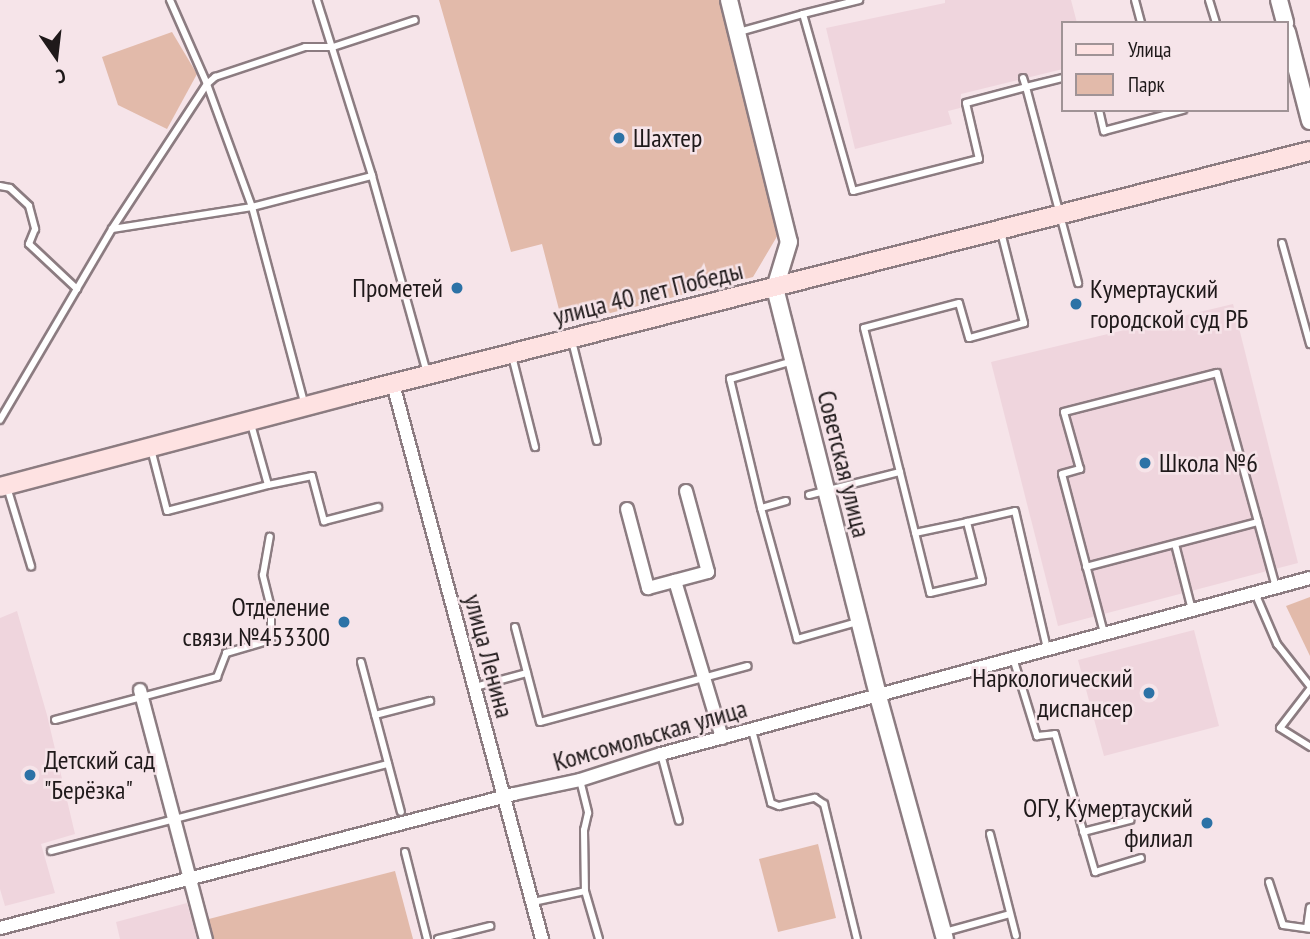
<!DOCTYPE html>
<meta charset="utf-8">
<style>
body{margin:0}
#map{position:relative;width:1310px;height:939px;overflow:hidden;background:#f6e4e9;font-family:"PT Sans Narrow",sans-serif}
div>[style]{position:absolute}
.built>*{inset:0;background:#efd5dd}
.green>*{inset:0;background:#e2baaa}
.roads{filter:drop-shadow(2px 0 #8c7c81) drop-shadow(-2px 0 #8c7c81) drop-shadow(0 2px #8c7c81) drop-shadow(0 -2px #8c7c81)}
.service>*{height:6px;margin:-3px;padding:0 3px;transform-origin:3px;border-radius:3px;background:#fff}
.minor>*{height:12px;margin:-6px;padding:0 6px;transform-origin:6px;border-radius:6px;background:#fff}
.tertiary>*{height:16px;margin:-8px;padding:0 8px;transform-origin:8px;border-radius:8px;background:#fff}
.secondary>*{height:18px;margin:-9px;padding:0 9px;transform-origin:9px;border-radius:9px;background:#fee2e2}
.dots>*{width:19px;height:19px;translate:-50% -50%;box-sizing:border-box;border:4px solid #f6e4e9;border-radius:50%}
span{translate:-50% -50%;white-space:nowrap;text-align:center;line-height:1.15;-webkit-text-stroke:5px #f6e4e9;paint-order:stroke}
.poi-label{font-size:26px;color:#1f191a}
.left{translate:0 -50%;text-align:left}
.right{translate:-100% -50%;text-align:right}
.street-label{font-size:26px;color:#1f191a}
.legend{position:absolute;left:1061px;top:21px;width:228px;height:91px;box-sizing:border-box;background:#f6e4e9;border:2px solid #a09396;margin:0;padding:9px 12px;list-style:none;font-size:21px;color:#1f191a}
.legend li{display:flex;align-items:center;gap:14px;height:35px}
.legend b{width:35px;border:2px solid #a09396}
.north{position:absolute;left:21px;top:21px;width:70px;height:70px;-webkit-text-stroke:5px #f6e4e9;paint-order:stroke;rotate:166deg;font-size:19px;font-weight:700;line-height:28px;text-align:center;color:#1f191a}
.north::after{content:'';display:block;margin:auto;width:24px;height:32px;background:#1f191a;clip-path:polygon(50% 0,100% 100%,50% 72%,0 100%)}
</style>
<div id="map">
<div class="built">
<div style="clip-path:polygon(945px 0,1071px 0,1077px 23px,1063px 23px,1063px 69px,961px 94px,960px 108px,948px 111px,952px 124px,855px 149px,826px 28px,945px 3px)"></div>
<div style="clip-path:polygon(1233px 304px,1298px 563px,1058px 626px,991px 362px)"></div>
<div style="clip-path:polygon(17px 611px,47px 715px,75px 834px,41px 844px,55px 893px,5px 906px,0 889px,0 618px)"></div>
<div style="clip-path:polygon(1194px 630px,1219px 726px,1104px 756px,1078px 660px)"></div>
<div style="clip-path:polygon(187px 903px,197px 939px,120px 939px,116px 922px)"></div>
</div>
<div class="green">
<div style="clip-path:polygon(439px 0,723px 0,782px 228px,753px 277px,563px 325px,542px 244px,511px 252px)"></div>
<div style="clip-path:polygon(172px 32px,197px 74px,167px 129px,118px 105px,102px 57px)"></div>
<div style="clip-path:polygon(1310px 597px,1310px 656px,1286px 606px)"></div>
<div style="clip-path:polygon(818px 844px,836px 918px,778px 932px,759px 859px)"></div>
<div style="clip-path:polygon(395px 871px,413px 939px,210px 939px,205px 920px)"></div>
</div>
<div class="roads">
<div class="service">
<div style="left:317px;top:0;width:184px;rotate:72.6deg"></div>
<div style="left:1135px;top:0;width:24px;rotate:75deg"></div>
<div style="left:1209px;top:0;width:24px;rotate:73deg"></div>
<div style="left:803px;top:14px;width:58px;rotate:-14deg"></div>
<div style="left:739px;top:32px;width:66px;rotate:-15.7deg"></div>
<div style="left:803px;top:14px;width:184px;rotate:74.2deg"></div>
<div style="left:853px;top:191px;width:130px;rotate:-14.3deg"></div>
<div style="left:979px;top:159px;width:57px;rotate:-103.1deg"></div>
<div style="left:966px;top:103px;width:62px;rotate:-14.9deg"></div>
<div style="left:1026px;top:87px;width:203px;rotate:75.1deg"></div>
<div style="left:1023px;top:78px;width:9px;rotate:72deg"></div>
<div style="left:1026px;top:87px;width:38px;rotate:-14deg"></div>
<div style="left:1099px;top:110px;width:22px;rotate:77deg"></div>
<div style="left:1104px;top:131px;width:82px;rotate:-14.9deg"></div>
<div style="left:0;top:186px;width:10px;rotate:11deg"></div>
<div style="left:10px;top:188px;width:26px;rotate:43deg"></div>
<div style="left:29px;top:206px;width:24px;rotate:75deg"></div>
<div style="left:35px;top:229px;width:16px;rotate:112deg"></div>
<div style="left:29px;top:244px;width:66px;rotate:43.2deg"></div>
<div style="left:112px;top:229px;width:142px;rotate:-8.9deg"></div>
<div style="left:252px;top:207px;width:131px;rotate:-110.1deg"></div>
<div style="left:207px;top:84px;width:92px;rotate:-113.8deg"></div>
<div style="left:1001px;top:232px;width:94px;rotate:75.8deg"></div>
<div style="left:1024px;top:323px;width:57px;rotate:164.7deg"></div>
<div style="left:969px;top:338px;width:36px;rotate:-106deg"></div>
<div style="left:959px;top:303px;width:98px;rotate:165.3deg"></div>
<div style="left:864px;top:328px;width:273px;rotate:76deg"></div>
<div style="left:930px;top:593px;width:53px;rotate:-13deg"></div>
<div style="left:982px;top:581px;width:61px;rotate:-104.3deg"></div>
<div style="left:967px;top:522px;width:49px;rotate:-12.9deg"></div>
<div style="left:1015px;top:511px;width:141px;rotate:76.9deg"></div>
<div style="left:1282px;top:243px;width:105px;rotate:74.5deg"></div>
<div style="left:572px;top:341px;width:103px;rotate:76deg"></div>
<div style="left:512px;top:356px;width:94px;rotate:75.8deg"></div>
<div style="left:305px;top:406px;width:206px;rotate:-104.9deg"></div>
<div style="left:252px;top:207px;width:124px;rotate:-14.5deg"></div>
<div style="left:372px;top:176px;width:205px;rotate:74.4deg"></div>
<div style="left:0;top:420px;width:221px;rotate:-59.6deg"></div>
<div style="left:112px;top:229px;width:173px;rotate:-56.8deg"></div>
<div style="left:207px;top:84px;width:11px;rotate:-41deg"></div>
<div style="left:215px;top:77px;width:95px;rotate:-18.4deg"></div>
<div style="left:305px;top:47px;width:28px"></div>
<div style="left:333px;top:47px;width:86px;rotate:-18.2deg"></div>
<div style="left:251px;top:424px;width:63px;rotate:74.4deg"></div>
<div style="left:268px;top:485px;width:45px;rotate:-11.6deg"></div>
<div style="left:312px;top:476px;width:47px;rotate:75.1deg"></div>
<div style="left:324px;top:521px;width:56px;rotate:-14.5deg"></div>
<div style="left:151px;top:449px;width:64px;rotate:75.5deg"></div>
<div style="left:167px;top:511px;width:104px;rotate:-14.4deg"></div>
<div style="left:7px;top:487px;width:83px;rotate:73.1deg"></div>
<div style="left:809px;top:495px;width:94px;rotate:-14.2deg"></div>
<div style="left:786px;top:501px;width:26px;rotate:164deg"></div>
<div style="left:761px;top:508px;width:133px;rotate:-103.5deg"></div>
<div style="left:730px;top:379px;width:66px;rotate:-15.9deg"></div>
<div style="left:761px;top:508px;width:136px;rotate:74.6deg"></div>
<div style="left:797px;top:639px;width:62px;rotate:-15.8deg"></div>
<div style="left:915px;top:533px;width:53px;rotate:-11.9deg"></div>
<div style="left:1175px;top:544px;width:68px;rotate:75.6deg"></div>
<div style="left:1086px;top:567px;width:178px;rotate:-14.7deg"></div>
<div style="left:1255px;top:593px;width:56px;rotate:66.7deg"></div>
<div style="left:1277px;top:644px;width:53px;rotate:51.8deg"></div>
<div style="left:515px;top:627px;width:98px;rotate:75.3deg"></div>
<div style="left:540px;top:722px;width:215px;rotate:-15.1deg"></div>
<div style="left:1104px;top:633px;width:164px;rotate:-104.8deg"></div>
<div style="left:1062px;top:474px;width:19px;rotate:-16deg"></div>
<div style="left:1080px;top:469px;width:59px;rotate:-105.7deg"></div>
<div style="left:1064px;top:412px;width:158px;rotate:-14.3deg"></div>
<div style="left:1217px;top:373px;width:222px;rotate:74.6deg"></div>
<div style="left:1013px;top:658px;width:82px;rotate:72.9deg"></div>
<div style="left:1037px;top:736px;width:18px;rotate:-6deg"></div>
<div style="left:1055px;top:734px;width:144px;rotate:73.8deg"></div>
<div style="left:1095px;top:872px;width:48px;rotate:-16.9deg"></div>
<div style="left:361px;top:662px;width:155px;rotate:75.1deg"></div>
<div style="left:475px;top:687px;width:54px;rotate:-15.1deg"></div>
<div style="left:1310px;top:689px;width:49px;rotate:127.6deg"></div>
<div style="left:1280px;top:728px;width:36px;rotate:32deg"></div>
<div style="left:375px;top:715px;width:57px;rotate:-14.3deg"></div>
<div style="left:55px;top:720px;width:168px;rotate:-14.9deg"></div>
<div style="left:217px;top:677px;width:26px;rotate:-69deg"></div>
<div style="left:226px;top:653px;width:47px;rotate:-16.1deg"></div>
<div style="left:271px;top:640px;width:32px;rotate:-90deg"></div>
<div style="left:271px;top:608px;width:34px;rotate:-104deg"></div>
<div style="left:263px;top:575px;width:39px;rotate:-80deg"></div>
<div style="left:752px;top:730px;width:75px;rotate:75.4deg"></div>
<div style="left:771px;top:803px;width:9px;rotate:21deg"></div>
<div style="left:779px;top:806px;width:37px;rotate:-13deg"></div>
<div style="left:815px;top:798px;width:11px;rotate:34deg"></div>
<div style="left:824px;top:804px;width:139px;rotate:76.3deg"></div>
<div style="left:661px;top:754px;width:69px;rotate:75deg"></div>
<div style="left:580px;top:780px;width:34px;rotate:76deg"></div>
<div style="left:588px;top:813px;width:17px;rotate:103deg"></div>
<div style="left:584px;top:830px;width:61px;rotate:89.1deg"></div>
<div style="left:585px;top:891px;width:50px;rotate:73.7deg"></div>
<div style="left:1083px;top:832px;width:49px;rotate:-14.3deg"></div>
<div style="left:990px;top:834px;width:105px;rotate:75.7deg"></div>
<div style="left:51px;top:851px;width:348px;rotate:-14.5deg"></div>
<div style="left:405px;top:852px;width:90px;rotate:75.8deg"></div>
<div style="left:1269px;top:882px;width:45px;rotate:72deg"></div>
<div style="left:1283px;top:925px;width:27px;rotate:8deg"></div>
<div style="left:533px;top:902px;width:53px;rotate:-11.9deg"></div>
<div style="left:1307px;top:928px;width:21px;rotate:-82deg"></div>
<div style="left:945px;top:932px;width:67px;rotate:-15.5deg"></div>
<div style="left:438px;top:939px;width:54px;rotate:-14deg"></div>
</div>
<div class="minor">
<div style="left:393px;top:384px;width:575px;rotate:74.97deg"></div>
<div style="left:686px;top:491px;width:84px;rotate:74.8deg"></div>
<div style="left:708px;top:572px;width:34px;rotate:165deg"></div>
<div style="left:675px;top:581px;width:164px;rotate:73.3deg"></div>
<div style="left:627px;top:509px;width:82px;rotate:75.1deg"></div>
<div style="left:648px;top:588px;width:28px;rotate:-15deg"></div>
<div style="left:140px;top:690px;width:258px;rotate:75.2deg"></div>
<div style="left:0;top:928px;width:531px;rotate:-14.61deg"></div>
<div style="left:514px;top:794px;width:67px;rotate:-12deg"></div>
<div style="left:580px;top:780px;width:85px;rotate:-17.8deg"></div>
<div style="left:661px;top:754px;width:672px;rotate:-15.17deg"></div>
</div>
<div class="tertiary">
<div style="left:729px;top:0;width:249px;rotate:76.1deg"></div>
<div style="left:789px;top:242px;width:48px;rotate:106.9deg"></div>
<div style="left:775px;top:288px;width:421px;rotate:75.8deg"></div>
<div style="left:878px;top:696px;width:252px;rotate:74.6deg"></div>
<div style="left:1279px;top:0;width:24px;rotate:75deg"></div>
<div style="left:1287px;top:32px;width:92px;rotate:75.5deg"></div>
</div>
<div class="secondary">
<div style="left:0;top:487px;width:360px;rotate:-14.8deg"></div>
<div style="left:348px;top:395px;width:992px;rotate:-14.23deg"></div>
</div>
</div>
<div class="dots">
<div style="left:619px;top:138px;background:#2c72a6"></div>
<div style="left:457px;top:288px;background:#2c72a6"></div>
<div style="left:1076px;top:304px;background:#2c72a6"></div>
<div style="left:1145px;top:463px;background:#2c72a6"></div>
<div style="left:344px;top:622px;background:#2c72a6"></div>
<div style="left:1149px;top:693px;background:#2c72a6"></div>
<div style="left:30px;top:775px;background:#2c72a6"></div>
<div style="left:1207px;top:823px;background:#2c72a6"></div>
</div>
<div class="poi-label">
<span class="left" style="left:633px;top:138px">Шахтер</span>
<span class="right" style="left:443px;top:288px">Прометей</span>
<span class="left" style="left:1090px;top:304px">Кумертауский<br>городской суд РБ</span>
<span class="left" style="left:1159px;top:463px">Школа №6</span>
<span class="right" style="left:330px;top:622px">Отделение<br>связи №453300</span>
<span class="right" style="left:1133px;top:693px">Наркологический<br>диспансер</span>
<span class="left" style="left:44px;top:775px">Детский сад<br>"Берёзка"</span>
<span class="right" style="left:1193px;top:823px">ОГУ, Кумертауский<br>филиал</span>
</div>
<div class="street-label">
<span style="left:648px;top:293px;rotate:-14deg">улица 40 лет Победы</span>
<span style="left:844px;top:464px;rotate:76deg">Советская улица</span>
<span style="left:489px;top:656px;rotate:75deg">улица Ленина</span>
<span style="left:650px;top:735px;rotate:-16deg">Комсомольская улица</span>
</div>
<ul class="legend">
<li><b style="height:9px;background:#fee2e2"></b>Улица</li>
<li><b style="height:19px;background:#e2baaa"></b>Парк</li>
</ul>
<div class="north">С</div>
</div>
